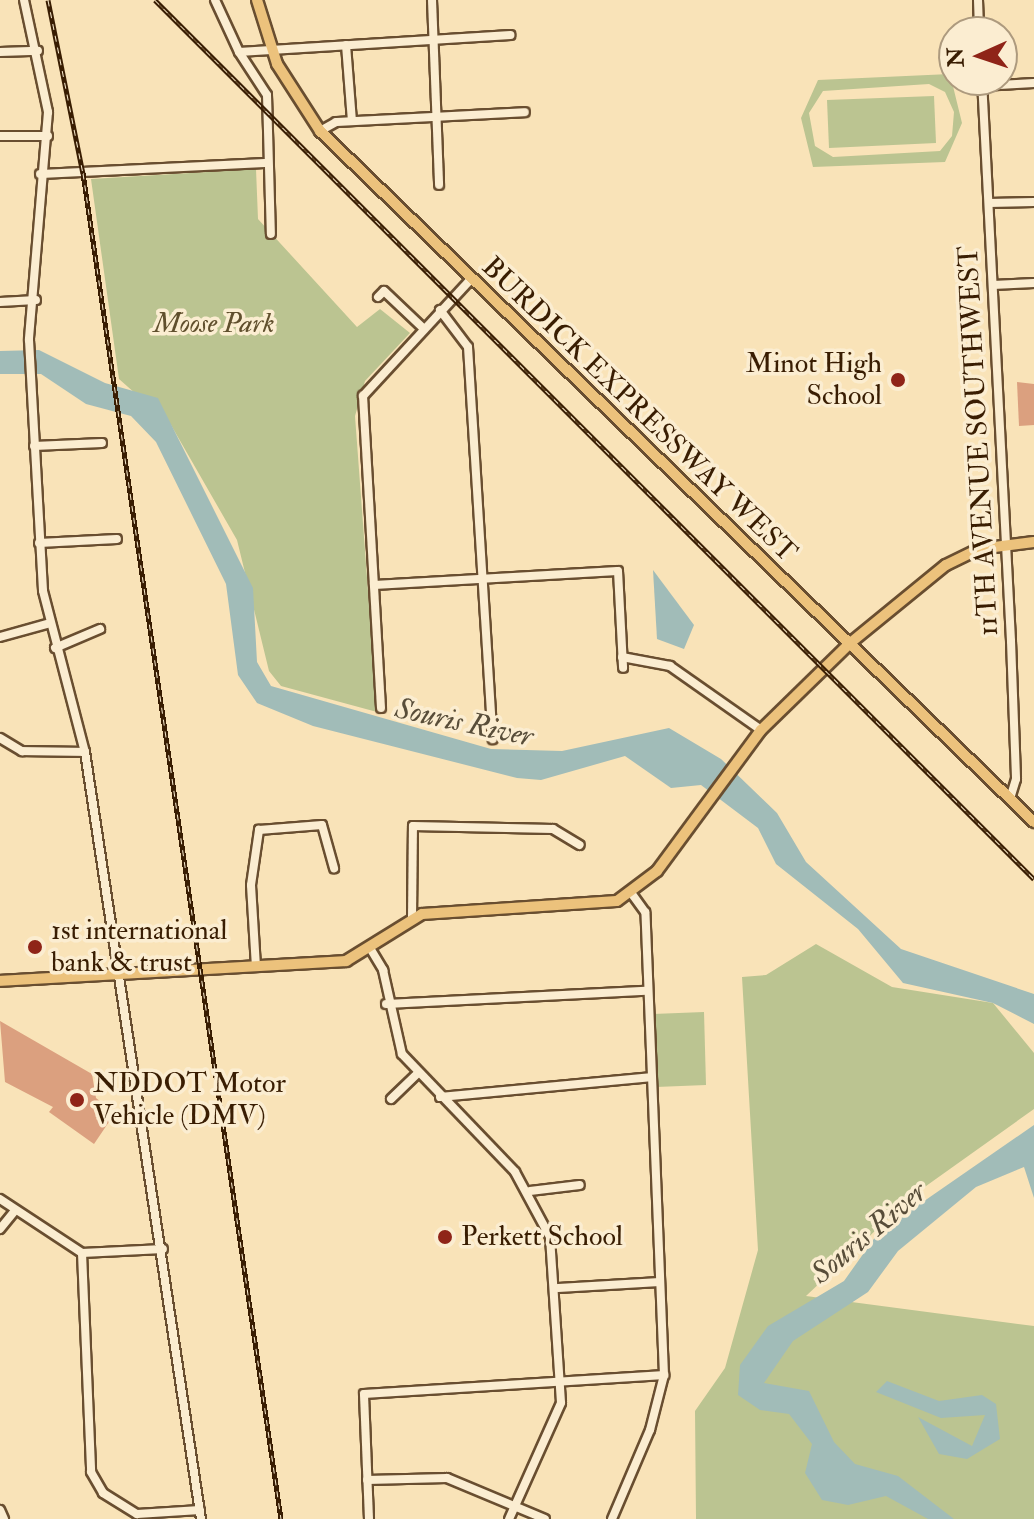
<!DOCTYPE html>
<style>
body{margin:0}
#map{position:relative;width:1034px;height:1519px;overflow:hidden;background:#f9e3b8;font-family:"IM FELL Double Pica",serif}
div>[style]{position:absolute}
.green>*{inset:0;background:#bbc491}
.water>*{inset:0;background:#a1bcb8}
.building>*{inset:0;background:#dba07f}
.roads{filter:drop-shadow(2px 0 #694e30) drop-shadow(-2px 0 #694e30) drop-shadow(0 2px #694e30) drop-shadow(0 -2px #694e30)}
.minor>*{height:8px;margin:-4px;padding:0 4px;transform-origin:4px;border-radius:4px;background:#fbedd1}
.major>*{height:10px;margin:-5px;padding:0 5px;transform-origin:5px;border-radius:5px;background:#ecc27c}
.rail>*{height:5px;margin-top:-2.5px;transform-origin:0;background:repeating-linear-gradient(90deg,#fbedd1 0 6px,#391d02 0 12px);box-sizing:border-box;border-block:2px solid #391d02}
.dots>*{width:22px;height:22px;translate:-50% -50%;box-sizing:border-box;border:4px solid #fbedd1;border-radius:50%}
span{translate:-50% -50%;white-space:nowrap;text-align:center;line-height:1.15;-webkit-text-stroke:7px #fbedd1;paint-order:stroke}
.park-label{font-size:28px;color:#604f2d;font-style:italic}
.poi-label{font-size:28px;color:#391d02}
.right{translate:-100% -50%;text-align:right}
.left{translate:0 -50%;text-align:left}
.street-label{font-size:28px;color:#391d02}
.water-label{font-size:30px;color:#584d39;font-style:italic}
.north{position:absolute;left:938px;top:16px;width:80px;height:80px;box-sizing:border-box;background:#fbedd1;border:2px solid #ad9a7e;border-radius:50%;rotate:267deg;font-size:22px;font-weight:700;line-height:32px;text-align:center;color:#391d02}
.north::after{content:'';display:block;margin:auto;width:28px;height:36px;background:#8f2418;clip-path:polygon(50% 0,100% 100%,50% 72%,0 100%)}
</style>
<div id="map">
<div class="green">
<div style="clip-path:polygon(evenodd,950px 74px,962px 123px,945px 162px,813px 167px,801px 118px,818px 80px,950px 74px,929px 84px,945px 92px,954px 112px,952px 136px,940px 151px,833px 157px,815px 146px,809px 113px,823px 91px,929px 84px)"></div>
<div style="clip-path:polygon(934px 96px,936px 143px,829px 148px,827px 100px)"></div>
<div style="clip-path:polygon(256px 169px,258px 219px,357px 327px,380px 309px,410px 333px,365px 381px,355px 416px,377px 712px,281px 686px,269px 671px,237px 540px,171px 425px,119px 379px,91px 179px)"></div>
<div style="clip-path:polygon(816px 944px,892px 987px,993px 1003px,1034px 1053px,1034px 1109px,912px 1196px,806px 1296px,1034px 1326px,1034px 1519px,696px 1519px,695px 1411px,725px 1368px,758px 1250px,742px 977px,766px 975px)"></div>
<div style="clip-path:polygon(704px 1012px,706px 1085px,656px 1087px,653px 1014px)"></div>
</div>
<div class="water">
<div style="clip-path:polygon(39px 350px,105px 383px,158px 398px,253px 588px,257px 662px,271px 686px,491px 749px,562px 751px,669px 728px,721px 759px,777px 813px,806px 862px,901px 949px,1034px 994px,1034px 1024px,993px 1003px,903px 983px,858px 929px,776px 864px,758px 828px,701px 785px,671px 788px,625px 756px,541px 780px,517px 778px,313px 726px,257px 703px,238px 675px,226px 584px,156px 442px,131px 416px,86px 404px,41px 374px,0 374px,0 351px)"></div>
<div style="clip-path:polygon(653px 570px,694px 625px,684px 649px,657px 639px)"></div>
<div style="clip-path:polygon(1034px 1125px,1034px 1198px,1024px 1167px,976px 1187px,898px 1251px,868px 1292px,793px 1341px,764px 1383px,809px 1391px,834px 1442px,855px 1464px,898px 1476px,954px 1519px,928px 1519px,886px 1496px,848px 1505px,822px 1500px,805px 1473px,812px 1444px,789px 1414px,760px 1410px,738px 1395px,740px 1365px,768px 1326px,844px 1281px,878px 1233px)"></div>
<div style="clip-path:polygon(887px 1381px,939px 1401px,982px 1395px,996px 1404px,1000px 1439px,967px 1459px,939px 1454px,918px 1417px,972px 1446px,985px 1415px,941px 1418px,876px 1392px)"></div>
</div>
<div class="building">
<div style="clip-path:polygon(1017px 382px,1034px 384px,1034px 425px,1019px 426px)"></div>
<div style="clip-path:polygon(0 1021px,92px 1074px,96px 1098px,115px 1113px,94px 1144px,49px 1112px,53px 1107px,5px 1082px)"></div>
</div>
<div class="roads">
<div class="minor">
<div style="left:24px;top:0;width:115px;rotate:77.9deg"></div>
<div style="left:48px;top:112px;width:229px;rotate:94.8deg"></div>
<div style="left:29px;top:340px;width:251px;rotate:86.8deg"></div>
<div style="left:43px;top:591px;width:166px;rotate:75.4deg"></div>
<div style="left:85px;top:752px;width:776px;rotate:81.4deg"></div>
<div style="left:215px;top:0;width:57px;rotate:65.2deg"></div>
<div style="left:239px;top:52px;width:272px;rotate:-3.6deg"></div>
<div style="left:432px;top:0;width:185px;rotate:87.8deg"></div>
<div style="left:978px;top:0;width:32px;rotate:88deg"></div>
<div style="left:346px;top:45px;width:76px;rotate:85.5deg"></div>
<div style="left:0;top:52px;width:38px;rotate:-2deg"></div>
<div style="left:239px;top:52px;width:51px;rotate:56.9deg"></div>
<div style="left:267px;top:95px;width:139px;rotate:88.4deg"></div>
<div style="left:982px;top:80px;width:562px;rotate:87.04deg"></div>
<div style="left:1011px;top:641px;width:138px;rotate:87.9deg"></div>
<div style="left:1016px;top:779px;width:21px;rotate:107deg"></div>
<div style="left:982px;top:86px;width:52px;rotate:-3.3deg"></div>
<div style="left:320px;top:131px;width:18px;rotate:-29deg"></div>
<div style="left:336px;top:122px;width:189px;rotate:-3deg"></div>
<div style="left:0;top:136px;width:48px"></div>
<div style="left:40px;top:174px;width:226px;rotate:-2.8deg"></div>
<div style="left:989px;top:203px;width:45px;rotate:-1.3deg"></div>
<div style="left:993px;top:285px;width:41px;rotate:-2.8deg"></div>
<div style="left:378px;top:297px;width:8px;rotate:-45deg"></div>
<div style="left:384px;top:291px;width:54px;rotate:43.5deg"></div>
<div style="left:0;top:302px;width:36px;rotate:-3deg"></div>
<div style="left:440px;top:310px;width:46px;rotate:52.9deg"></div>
<div style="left:468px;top:347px;width:393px;rotate:86.4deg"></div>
<div style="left:34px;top:446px;width:68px;rotate:-2.5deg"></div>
<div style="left:39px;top:543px;width:78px;rotate:-2.9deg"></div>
<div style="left:374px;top:585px;width:244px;rotate:-3.3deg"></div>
<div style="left:618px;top:571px;width:97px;rotate:87deg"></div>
<div style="left:0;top:637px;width:49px;rotate:-15.5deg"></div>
<div style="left:55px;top:648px;width:49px;rotate:-22.9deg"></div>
<div style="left:622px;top:657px;width:49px;rotate:10.6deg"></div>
<div style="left:670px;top:666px;width:111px;rotate:35.1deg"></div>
<div style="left:381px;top:708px;width:313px;rotate:-93.3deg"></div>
<div style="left:363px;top:396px;width:156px;rotate:-47.3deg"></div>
<div style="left:0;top:738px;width:26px;rotate:31deg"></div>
<div style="left:22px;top:751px;width:63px;rotate:0.9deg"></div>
<div style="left:412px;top:918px;width:92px;rotate:-89.4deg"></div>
<div style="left:413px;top:826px;width:140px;rotate:1.2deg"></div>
<div style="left:553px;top:829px;width:31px;rotate:31deg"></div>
<div style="left:370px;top:948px;width:26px;rotate:59deg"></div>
<div style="left:383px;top:970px;width:86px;rotate:77.3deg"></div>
<div style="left:402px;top:1054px;width:163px;rotate:46.2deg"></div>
<div style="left:515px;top:1172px;width:74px;rotate:61.7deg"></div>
<div style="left:550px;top:1237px;width:166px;rotate:86.2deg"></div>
<div style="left:561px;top:1403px;width:127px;rotate:114.1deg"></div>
<div style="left:256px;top:967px;width:82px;rotate:-93.5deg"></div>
<div style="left:251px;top:885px;width:56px;rotate:-81.7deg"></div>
<div style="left:259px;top:830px;width:63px;rotate:-4.5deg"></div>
<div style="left:322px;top:825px;width:45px;rotate:74.4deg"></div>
<div style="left:386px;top:1004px;width:261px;rotate:-2.9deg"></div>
<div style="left:440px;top:1097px;width:211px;rotate:-5.4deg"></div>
<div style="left:391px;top:1099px;width:37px;rotate:-44deg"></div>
<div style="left:530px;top:1191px;width:50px;rotate:-6.8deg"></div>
<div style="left:0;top:1199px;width:98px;rotate:33.4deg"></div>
<div style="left:82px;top:1253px;width:81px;rotate:-2.8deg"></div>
<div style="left:0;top:1229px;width:22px;rotate:-51deg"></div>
<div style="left:82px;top:1253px;width:219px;rotate:87.6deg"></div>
<div style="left:91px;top:1472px;width:24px;rotate:60deg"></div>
<div style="left:103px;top:1493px;width:40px;rotate:32deg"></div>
<div style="left:137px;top:1514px;width:63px;rotate:-3.6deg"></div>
<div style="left:558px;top:1288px;width:102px;rotate:-3.4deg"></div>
<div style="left:367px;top:1480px;width:80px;rotate:-1.4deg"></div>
<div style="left:447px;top:1478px;width:106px;rotate:22.7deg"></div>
<div style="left:0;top:1510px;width:10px;rotate:66deg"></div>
<div style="left:369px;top:1519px;width:125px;rotate:-92.3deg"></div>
<div style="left:364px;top:1394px;width:301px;rotate:-3.6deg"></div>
<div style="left:612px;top:1519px;width:97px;rotate:-66.9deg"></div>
<div style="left:650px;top:1430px;width:57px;rotate:-75.7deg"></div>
<div style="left:664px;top:1375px;width:463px;rotate:-92.3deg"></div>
<div style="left:645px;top:912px;width:22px;rotate:-126deg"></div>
</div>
<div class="major">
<div style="left:257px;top:0;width:67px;rotate:72.6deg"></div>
<div style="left:277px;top:64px;width:80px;rotate:57.3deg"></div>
<div style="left:320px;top:131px;width:994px;rotate:44.06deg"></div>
<div style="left:0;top:981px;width:347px;rotate:-3.3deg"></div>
<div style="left:346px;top:961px;width:89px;rotate:-31.7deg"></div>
<div style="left:422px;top:914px;width:195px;rotate:-3.8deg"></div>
<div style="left:617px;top:901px;width:50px;rotate:-36.9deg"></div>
<div style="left:657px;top:871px;width:175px;rotate:-53.6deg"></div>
<div style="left:761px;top:730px;width:123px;rotate:-44.3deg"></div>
<div style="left:849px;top:644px;width:125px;rotate:-39.2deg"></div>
<div style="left:946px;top:565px;width:37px;rotate:-26deg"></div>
<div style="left:979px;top:549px;width:55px;rotate:-7.3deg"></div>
</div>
</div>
<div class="rail">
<div style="left:48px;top:0;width:177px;rotate:78.6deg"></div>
<div style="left:83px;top:173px;width:1360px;rotate:81.63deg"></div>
<div style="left:155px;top:0;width:1243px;rotate:45deg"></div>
</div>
<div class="dots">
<div style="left:898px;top:380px;background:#8f2418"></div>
<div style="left:35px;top:947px;background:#8f2418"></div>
<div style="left:77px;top:1100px;background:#8f2418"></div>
<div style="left:445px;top:1237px;background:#8f2418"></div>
</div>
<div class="park-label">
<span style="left:214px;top:324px">Moose Park</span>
</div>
<div class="poi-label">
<span class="right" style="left:882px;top:380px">Minot High<br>School</span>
<span class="left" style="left:51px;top:947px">1st international<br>bank &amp; trust</span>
<span class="left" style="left:93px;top:1100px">NDDOT Motor<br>Vehicle (DMV)</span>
<span class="left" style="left:461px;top:1237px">Perkett School</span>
</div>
<div class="street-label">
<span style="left:639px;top:410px;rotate:44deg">BURDICK EXPRESSWAY WEST</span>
<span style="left:979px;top:441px;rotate:-93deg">11TH AVENUE SOUTHWEST</span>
</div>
<div class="water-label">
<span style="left:464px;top:723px;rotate:12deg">Souris River</span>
<span style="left:869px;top:1233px;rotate:-40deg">Souris River</span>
</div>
<div class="north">N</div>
</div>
